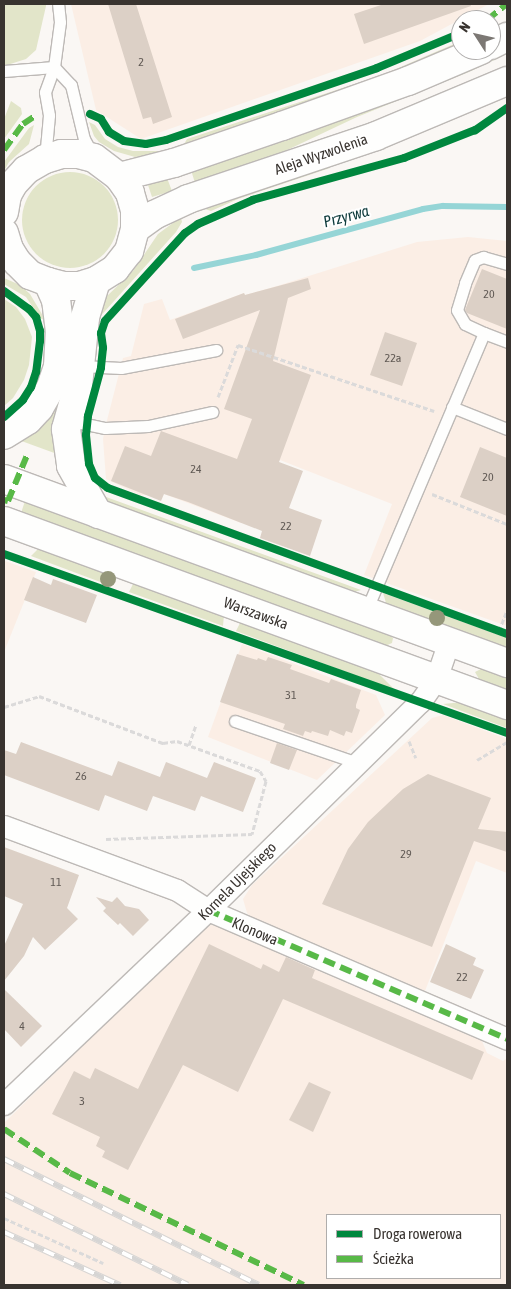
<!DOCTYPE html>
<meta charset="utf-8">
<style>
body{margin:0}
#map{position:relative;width:511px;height:1289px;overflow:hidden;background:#faf7f4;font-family:"Asap Condensed",sans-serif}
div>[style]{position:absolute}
.built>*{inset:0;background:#fbeee5}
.green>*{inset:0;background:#e2e5c9}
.round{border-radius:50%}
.stream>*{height:6px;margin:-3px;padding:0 3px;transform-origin:3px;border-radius:3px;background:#95d5d6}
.building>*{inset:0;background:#dcd0c6}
.path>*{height:3px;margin-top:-1.5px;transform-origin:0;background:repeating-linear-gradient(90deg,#dbdada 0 5px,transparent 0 7.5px)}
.roads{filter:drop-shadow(1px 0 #bdb9b6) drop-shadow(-1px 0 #bdb9b6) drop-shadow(0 1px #bdb9b6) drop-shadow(0 -1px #bdb9b6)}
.lane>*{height:11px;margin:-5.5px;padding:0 5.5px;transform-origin:5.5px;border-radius:5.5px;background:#fefefd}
.street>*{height:21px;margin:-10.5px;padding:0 10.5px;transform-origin:10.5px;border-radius:10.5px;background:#fefefd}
.secondary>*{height:28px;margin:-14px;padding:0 14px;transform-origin:14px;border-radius:14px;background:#fefefd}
.rail>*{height:5.5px;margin-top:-2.75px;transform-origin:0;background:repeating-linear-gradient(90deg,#fff 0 11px,#d6d5d4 0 22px);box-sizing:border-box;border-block:1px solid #d6d5d4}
.quiet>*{height:6px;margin-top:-3px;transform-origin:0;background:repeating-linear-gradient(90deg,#58b947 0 12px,transparent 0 18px)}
.cycleway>*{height:8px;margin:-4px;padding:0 4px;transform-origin:4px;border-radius:4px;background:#00873e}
.trees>*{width:16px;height:16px;margin:-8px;border-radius:50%;background:#95977a}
span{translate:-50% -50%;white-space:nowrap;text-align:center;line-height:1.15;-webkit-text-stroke:4px #fff;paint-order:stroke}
.number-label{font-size:12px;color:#615a55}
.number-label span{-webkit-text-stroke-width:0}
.street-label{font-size:15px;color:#38332f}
.water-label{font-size:16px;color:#0f3c3d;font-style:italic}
.frame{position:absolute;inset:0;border:5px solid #38332f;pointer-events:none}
.legend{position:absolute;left:326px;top:1214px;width:175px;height:65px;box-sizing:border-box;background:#fff;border:1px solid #afadac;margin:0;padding:6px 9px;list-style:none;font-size:15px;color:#38332f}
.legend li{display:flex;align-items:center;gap:10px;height:25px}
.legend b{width:25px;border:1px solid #afadac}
.north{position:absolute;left:451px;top:10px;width:50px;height:50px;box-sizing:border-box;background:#fff;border:1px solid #afadac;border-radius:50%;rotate:305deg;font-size:14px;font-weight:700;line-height:20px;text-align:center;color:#38332f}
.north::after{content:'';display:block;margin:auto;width:18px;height:22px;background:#7c7874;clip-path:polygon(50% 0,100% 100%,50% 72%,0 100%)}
</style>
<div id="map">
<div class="built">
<div style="clip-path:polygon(71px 4px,489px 4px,420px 41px,141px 139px,96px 110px)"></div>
<div style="clip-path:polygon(468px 237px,507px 241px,507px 626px,364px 575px,392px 504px,280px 460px,250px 496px,241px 523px,164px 494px,140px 495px,106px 479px,103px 439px,105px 428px,123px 358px,131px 356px,144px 304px,162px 299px,170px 320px,244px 293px,245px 295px,277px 286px,417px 242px)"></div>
<div style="clip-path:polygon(5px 561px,36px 572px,4px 652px,4px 565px)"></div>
<div style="clip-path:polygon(242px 644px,376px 695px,385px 715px,317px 780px,208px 737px)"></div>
<div style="clip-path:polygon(443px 715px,507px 739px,507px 873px,476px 861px,425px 991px,253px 919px,247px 913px,243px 899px,252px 885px,432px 718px)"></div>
<div style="clip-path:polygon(evenodd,215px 923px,226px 926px,277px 953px,482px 1041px,487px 1053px,503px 1061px,507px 1058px,507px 1285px,4px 1285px,4px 1123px,200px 931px,215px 923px,327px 1215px,500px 1215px,500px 1278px,327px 1278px,327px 1215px)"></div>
</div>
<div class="green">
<div style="clip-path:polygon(4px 4px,46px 4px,46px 6px,36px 50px,26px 59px,4px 66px)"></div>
<div style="clip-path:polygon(461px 41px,461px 46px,418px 65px,183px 146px,187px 139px,382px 75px)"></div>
<div style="clip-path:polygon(507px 51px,507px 54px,469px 72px,357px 117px,266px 160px,195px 183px,191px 170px)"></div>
<div style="clip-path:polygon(11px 101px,21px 108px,22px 114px,4px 139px,4px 119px)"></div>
<div style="clip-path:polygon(89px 122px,95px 125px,105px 139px,118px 147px,133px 151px,157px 151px,161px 154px,135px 157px,114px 151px,99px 142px,94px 136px)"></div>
<div style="clip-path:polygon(34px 125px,29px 144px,9px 162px,4px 171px,4px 162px,29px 128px)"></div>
<div style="clip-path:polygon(329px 166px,330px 168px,238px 199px,211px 211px,202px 208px)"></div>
<div class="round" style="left:22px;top:172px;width:96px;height:96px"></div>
<div style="clip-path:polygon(167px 178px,172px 191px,152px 197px,148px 185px)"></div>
<div style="clip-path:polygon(181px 217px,182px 222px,176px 232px,97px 320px,100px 305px,107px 296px,133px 271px,158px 234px)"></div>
<div style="clip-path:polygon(4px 278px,20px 285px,30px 294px,46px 321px,40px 318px,26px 297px,4px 284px)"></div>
<div style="clip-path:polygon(4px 299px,16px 307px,25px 319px,32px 337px,29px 365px,24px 380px,13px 398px,4px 406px)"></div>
<div style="clip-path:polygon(63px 373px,57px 454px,16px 439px)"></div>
<div style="clip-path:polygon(98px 494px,361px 590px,351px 593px,113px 505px)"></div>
<div style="clip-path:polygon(25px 501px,389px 634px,393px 638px,392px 643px,385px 646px,21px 513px)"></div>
<div style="clip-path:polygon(40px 547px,111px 573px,111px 586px,31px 556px)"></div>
<div style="clip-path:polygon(134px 582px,224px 615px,223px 626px,129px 592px)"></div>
<div style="clip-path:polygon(383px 593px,507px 638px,507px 650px,387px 606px)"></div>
<div style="clip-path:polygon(241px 621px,377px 672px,395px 690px,236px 631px)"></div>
<div style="clip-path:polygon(483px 668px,507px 677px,507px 691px,479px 679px,475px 672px)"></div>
<div style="clip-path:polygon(463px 702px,507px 718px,507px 728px,443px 704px)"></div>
</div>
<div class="stream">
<div style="left:194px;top:268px;width:63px;rotate:-11.8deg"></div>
<div style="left:256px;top:255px;width:173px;rotate:-15.4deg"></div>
<div style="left:423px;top:209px;width:20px;rotate:-9deg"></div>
<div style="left:443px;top:206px;width:64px;rotate:0.9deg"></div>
</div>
<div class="building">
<div style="clip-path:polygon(108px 4px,136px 4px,172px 117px,153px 124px,151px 117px,143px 119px)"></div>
<div style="clip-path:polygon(384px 4px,470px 4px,471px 6px,364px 44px,354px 14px)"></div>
<div style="clip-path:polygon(482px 269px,507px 279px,507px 329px,467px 313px,465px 310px)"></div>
<div style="clip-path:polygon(308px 278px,311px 289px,288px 298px,273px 361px,311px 375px,279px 462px,303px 471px,289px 508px,322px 520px,310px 556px,260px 538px,262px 531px,188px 502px,164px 494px,161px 501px,111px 481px,125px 446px,151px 456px,161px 431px,237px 459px,252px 419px,224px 409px,260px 310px,183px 339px,175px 319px,244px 293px,245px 295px)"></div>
<div style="clip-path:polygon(385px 332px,417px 343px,402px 386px,370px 375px)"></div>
<div style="clip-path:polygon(480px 447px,507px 458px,507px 516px,460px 497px)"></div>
<div style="clip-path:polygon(33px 577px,51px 585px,53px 579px,97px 595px,86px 623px,24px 600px)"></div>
<div style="clip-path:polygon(237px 654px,257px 660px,258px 658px,266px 661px,268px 657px,292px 665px,290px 669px,329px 683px,331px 679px,361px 690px,356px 705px,356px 708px,360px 710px,352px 733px,346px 731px,344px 736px,330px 730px,328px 736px,312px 731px,311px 733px,305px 731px,303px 736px,283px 729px,285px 724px,220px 702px)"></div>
<div style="clip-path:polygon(21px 742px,112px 776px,118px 761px,160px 777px,166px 762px,207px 778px,214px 762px,256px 778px,243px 812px,201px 796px,195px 811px,153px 796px,147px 811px,105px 795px,99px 811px,4px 775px,4px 750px,16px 754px)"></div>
<div style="clip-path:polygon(277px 743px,297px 750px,289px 770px,270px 763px)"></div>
<div style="clip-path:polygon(428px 774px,491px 798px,478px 829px,507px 832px,507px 852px,474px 841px,432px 947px,322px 904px,348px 849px,368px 822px,403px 789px)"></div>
<div style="clip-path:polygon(4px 847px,79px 875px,67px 908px,78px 919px,45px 950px,33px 937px,24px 956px,4px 981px,4px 946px,23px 904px,4px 896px)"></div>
<div style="clip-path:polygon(96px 897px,112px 902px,117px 897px,125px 906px,139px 909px,149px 920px,133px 936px,120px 923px,118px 925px,103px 911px,106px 908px)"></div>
<div style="clip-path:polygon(209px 944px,261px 969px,263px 964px,279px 972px,286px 957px,315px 970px,312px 978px,484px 1052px,472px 1080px,283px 999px,238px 1092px,183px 1065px,128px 1170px,102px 1157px,105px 1151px,96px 1146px,100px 1137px,52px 1114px,74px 1071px,90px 1079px,95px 1068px,138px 1089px)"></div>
<div style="clip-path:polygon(446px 944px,476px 958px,473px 965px,484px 970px,471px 999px,430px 982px)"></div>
<div style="clip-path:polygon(4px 989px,42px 1026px,21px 1047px,4px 1029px)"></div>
<div style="clip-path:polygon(309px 1082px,331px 1092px,313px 1132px,289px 1120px)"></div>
</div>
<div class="path">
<div style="left:218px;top:397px;width:56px;rotate:-69deg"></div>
<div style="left:238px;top:345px;width:207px;rotate:18.6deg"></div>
<div style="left:432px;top:494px;width:81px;rotate:21.8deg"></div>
<div style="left:499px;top:631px;width:22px;rotate:-69deg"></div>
<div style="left:4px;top:707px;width:37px;rotate:-17deg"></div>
<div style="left:39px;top:696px;width:133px;rotate:20.8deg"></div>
<div style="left:163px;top:743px;width:14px;rotate:-8deg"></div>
<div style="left:177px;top:741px;width:88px;rotate:19.9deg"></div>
<div style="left:260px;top:771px;width:12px;rotate:59deg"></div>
<div style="left:266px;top:781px;width:55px;rotate:104.8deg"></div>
<div style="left:409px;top:741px;width:18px;rotate:68deg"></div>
<div style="left:189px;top:745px;width:21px;rotate:-71deg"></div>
<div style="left:477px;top:760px;width:35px;rotate:-31deg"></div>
<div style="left:106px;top:839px;width:146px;rotate:-2deg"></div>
<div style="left:4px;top:1218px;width:109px;rotate:24.4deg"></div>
</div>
<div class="roads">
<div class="lane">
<div style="left:54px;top:67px;width:25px;rotate:47deg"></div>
<div style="left:71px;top:85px;width:56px;rotate:76.5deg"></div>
<div style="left:84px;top:139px;width:18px;rotate:61deg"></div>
<div style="left:4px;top:71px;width:50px;rotate:-4.6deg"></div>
<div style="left:45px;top:159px;width:44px;rotate:-84.8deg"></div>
<div style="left:49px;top:115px;width:23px;rotate:-100deg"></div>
<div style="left:45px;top:92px;width:27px;rotate:-70deg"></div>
<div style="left:54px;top:67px;width:45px;rotate:-82.4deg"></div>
<div style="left:60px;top:22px;width:18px;rotate:-96deg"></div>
<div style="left:484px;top:333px;width:25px;rotate:21deg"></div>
<div style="left:81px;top:366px;width:40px;rotate:2.9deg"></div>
<div style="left:121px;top:368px;width:97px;rotate:-10.7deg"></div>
<div style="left:452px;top:407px;width:59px;rotate:21.8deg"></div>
<div style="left:67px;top:420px;width:39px;rotate:12deg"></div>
<div style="left:105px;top:428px;width:43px;rotate:-2.7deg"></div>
<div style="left:148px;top:426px;width:66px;rotate:-12.3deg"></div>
<div style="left:366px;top:611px;width:302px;rotate:-67deg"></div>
<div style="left:484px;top:333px;width:21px;rotate:-155deg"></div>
<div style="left:465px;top:324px;width:16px;rotate:-120deg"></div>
<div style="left:457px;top:310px;width:28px;rotate:-73deg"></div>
<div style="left:465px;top:283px;width:25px;rotate:-67deg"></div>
<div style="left:475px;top:260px;width:9px;rotate:-21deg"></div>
<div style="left:483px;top:257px;width:25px;rotate:16deg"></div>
<div style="left:235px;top:721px;width:130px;rotate:18.9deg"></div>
</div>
<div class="street">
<div style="left:4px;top:826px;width:184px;rotate:20.3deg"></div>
<div style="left:177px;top:890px;width:37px;rotate:33deg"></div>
<div style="left:208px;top:910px;width:326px;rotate:23.3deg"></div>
<div style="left:4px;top:1104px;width:282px;rotate:-43.6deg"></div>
<div style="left:208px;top:910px;width:297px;rotate:-44.5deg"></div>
<div style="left:420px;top:702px;width:28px;rotate:-55deg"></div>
<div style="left:436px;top:679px;width:39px;rotate:-71deg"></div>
</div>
<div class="secondary">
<div style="left:491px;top:45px;width:18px;rotate:-27deg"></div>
<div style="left:119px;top:177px;width:57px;rotate:-14.3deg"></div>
<div style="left:174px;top:163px;width:114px;rotate:-18.9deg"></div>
<div style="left:282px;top:126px;width:134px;rotate:-19.7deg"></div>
<div style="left:408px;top:81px;width:79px;rotate:-23deg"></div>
<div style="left:4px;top:212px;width:17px;rotate:-80deg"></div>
<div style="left:7px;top:195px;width:13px;rotate:-61deg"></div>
<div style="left:13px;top:184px;width:19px;rotate:-47deg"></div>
<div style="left:26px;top:170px;width:22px;rotate:-30deg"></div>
<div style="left:45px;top:159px;width:17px;rotate:-17deg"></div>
<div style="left:61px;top:154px;width:17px"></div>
<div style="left:78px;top:154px;width:16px;rotate:14deg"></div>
<div style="left:94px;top:158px;width:31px;rotate:37deg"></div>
<div style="left:119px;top:177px;width:19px;rotate:55deg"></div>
<div style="left:130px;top:193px;width:19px;rotate:74deg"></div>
<div style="left:135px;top:211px;width:18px;rotate:90deg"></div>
<div style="left:135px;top:229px;width:23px;rotate:105deg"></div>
<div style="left:129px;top:251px;width:23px;rotate:128deg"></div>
<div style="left:115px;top:269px;width:22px;rotate:148deg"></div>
<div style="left:96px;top:281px;width:17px;rotate:163deg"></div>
<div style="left:80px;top:286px;width:16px;rotate:180deg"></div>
<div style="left:64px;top:286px;width:16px;rotate:-166deg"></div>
<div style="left:48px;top:282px;width:19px;rotate:-159deg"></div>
<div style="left:30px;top:275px;width:18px;rotate:-135deg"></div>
<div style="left:17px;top:262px;width:15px;rotate:-122deg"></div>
<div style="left:9px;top:249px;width:17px;rotate:-107deg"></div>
<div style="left:135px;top:229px;width:24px;rotate:-36deg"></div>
<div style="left:154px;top:215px;width:38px;rotate:-25deg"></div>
<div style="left:188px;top:199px;width:198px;rotate:-18.5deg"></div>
<div style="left:376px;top:136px;width:142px;rotate:-22.8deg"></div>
<div style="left:96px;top:281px;width:39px;rotate:107deg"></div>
<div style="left:85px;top:318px;width:68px;rotate:95.9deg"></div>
<div style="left:78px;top:386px;width:45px;rotate:105.6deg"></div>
<div style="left:66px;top:429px;width:37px;rotate:82deg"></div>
<div style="left:71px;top:466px;width:55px;rotate:60.6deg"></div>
<div style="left:4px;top:435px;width:28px;rotate:-32deg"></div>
<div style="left:28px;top:420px;width:16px;rotate:-47deg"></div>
<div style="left:39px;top:408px;width:24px;rotate:-60deg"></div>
<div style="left:51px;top:387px;width:21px;rotate:-71deg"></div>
<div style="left:58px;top:367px;width:35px;rotate:-87deg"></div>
<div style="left:60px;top:332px;width:32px;rotate:-97deg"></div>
<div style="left:56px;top:300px;width:20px;rotate:-114deg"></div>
<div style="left:4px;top:479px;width:536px;rotate:20.09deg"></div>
<div style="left:4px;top:521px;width:536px;rotate:20.09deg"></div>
</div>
</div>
<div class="rail">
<div style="left:4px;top:1159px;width:284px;rotate:26.3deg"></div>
<div style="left:4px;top:1194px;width:205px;rotate:26.3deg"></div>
<div style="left:4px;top:1232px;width:128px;rotate:24.6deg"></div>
</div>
<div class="quiet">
<div style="left:487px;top:20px;width:26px;rotate:-39deg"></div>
<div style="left:4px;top:150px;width:32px;rotate:-54deg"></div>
<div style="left:23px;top:124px;width:14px;rotate:-34deg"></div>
<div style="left:4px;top:500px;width:4px;rotate:14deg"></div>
<div style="left:8px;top:501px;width:52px;rotate:-67.4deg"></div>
<div style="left:208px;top:910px;width:326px;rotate:23.3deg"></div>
<div style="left:4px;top:1129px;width:79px;rotate:33.7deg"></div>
<div style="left:70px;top:1173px;width:259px;rotate:25.6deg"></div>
</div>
<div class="cycleway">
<div style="left:507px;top:108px;width:39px;rotate:145deg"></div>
<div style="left:475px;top:130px;width:76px;rotate:158.5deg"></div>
<div style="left:404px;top:158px;width:157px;rotate:164.5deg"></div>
<div style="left:253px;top:200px;width:60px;rotate:156.4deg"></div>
<div style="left:198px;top:224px;width:16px;rotate:145deg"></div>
<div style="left:185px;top:233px;width:119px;rotate:132.3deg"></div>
<div style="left:105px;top:321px;width:13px;rotate:108deg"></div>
<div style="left:101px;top:333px;width:15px;rotate:82deg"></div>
<div style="left:103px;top:348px;width:20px;rotate:96deg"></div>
<div style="left:101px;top:368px;width:50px;rotate:105.2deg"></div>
<div style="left:88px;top:416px;width:19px;rotate:96deg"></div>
<div style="left:86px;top:435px;width:29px;rotate:84deg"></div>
<div style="left:89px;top:464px;width:15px;rotate:67deg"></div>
<div style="left:95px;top:478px;width:16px;rotate:38deg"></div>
<div style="left:108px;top:488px;width:425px;rotate:20.1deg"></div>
<div style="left:90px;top:114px;width:12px;rotate:24deg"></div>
<div style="left:101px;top:119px;width:15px;rotate:58deg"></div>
<div style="left:109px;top:132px;width:17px;rotate:31deg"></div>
<div style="left:124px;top:141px;width:22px;rotate:8deg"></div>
<div style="left:146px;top:144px;width:20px;rotate:-11deg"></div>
<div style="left:166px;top:140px;width:223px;rotate:-18.8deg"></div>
<div style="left:377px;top:68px;width:91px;rotate:-22.6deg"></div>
<div style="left:4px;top:291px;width:31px;rotate:36deg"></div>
<div style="left:29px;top:309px;width:11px;rotate:49deg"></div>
<div style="left:36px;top:317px;width:15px;rotate:74deg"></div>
<div style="left:40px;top:331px;width:10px;rotate:90deg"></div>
<div style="left:40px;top:341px;width:31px;rotate:97deg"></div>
<div style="left:36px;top:372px;width:16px;rotate:108deg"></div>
<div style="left:31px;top:387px;width:15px;rotate:122deg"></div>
<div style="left:23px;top:400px;width:25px;rotate:138deg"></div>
<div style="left:4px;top:554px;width:534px;rotate:19.59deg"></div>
</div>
<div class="trees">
<div style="left:108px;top:579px"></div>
<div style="left:437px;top:618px"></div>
</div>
<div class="number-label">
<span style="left:141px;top:63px">2</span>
<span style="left:489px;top:295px">20</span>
<span style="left:393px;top:359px">22a</span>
<span style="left:196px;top:470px">24</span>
<span style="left:488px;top:478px">20</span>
<span style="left:286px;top:527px">22</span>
<span style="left:291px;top:696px">31</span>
<span style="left:81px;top:777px">26</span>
<span style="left:406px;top:855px">29</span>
<span style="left:56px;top:883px">11</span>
<span style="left:462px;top:978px">22</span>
<span style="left:22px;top:1027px">4</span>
<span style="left:82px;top:1102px">3</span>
</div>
<div class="street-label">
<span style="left:321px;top:154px;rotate:-19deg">Aleja Wyzwolenia</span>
<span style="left:256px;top:613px;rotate:20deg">Warszawska</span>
<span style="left:237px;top:881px;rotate:-45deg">Kornela Ujejskiego</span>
<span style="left:255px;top:931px;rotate:23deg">Klonowa</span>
</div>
<div class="water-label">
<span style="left:346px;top:216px;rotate:-15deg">Przyrwa</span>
</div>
<div class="frame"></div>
<ul class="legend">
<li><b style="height:6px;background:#00873e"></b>Droga rowerowa</li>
<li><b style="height:6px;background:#58b947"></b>Ścieżka</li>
</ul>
<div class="north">N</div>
</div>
